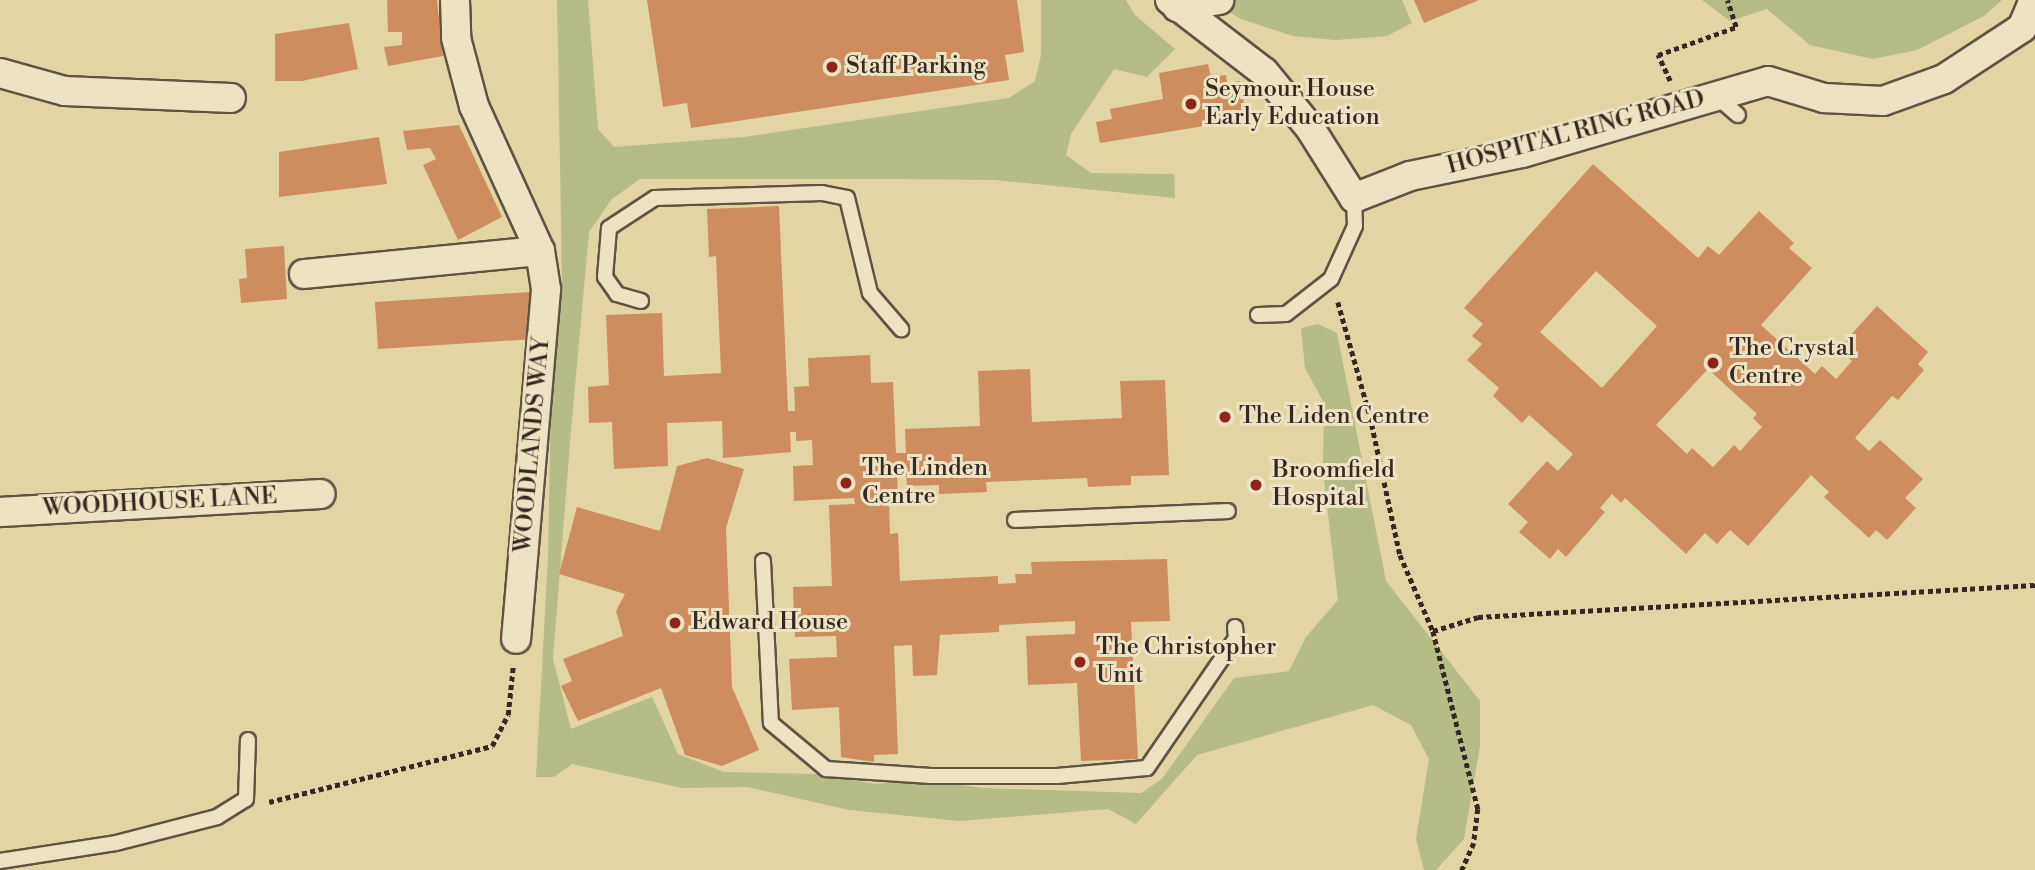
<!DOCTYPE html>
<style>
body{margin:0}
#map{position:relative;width:2035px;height:870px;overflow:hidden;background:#e3d4a3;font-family:"Libre Bodoni",serif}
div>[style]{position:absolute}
.green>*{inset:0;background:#b5bc85}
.building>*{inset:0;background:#ce8d5e}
.path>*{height:4.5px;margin-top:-2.25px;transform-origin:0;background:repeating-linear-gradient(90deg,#362823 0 5px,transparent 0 8.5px)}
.roads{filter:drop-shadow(2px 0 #615343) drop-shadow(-2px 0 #615343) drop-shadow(0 2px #615343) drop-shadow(0 -2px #615343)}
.lane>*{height:14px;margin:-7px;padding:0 7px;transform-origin:7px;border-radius:7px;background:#ede3c3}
.street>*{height:28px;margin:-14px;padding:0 14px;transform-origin:14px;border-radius:14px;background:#ede3c3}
.dots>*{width:19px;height:19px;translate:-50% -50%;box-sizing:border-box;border:4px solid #ede3c3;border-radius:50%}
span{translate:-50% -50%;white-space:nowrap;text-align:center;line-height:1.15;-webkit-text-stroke:6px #ede3c3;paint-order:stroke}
.poi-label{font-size:24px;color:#362823}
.left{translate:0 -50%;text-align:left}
.street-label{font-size:24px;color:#362823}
</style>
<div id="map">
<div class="green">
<div style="clip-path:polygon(557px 0,588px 0,598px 129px,614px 147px,744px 137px,1009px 98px,1035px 81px,1041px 55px,1041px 0,1126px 0,1135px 15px,1175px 49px,1147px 77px,1114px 69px,1071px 134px,1066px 155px,1091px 173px,1174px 174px,1175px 198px,995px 180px,899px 179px,640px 179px,612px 199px,589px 232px,571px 430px,553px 659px,571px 729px,652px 697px,678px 754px,724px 772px,816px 774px,875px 784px,929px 780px,982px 788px,1141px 793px,1162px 779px,1234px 678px,1289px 671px,1306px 637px,1338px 600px,1323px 471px,1324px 403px,1305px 368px,1301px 328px,1318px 324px,1337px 333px,1386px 581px,1480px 701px,1480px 746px,1464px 839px,1436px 870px,1424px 870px,1416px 839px,1429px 759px,1411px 725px,1373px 705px,1197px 755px,1136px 824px,1108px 809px,959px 821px,849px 810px,748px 787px,682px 788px,572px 764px,554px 777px,536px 777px,548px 558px,551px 396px,562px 279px)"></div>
<div style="clip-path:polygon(1209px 0,1402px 0,1412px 23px,1387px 36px,1335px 40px,1293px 36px,1241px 19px)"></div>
<div style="clip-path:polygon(1702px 0,2002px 0,1984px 16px,1917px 50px,1873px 59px,1810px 45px,1767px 9px,1730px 21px)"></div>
</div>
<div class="building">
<div style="clip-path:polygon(387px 0,437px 0,443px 56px,388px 66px,384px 47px,402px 45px,402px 32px,388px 32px)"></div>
<div style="clip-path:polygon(647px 0,1017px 0,1024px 52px,1005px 55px,1009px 80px,691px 128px,687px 103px,663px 107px)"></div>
<div style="clip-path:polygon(1414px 0,1479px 0,1424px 23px)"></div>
<div style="clip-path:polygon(349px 23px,358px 69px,302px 81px,275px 81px,275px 34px)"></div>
<div style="clip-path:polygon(1208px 64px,1211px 77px,1226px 75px,1227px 83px,1240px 81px,1247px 119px,1100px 143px,1096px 122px,1112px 119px,1110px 109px,1163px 99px,1159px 73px)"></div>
<div style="clip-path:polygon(459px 125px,502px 217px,458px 240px,423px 165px,436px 159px,430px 148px,407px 150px,403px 131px)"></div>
<div style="clip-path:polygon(379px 137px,387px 184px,279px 197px,279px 152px)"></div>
<div style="clip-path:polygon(evenodd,1593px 164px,1698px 258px,1708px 246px,1719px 255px,1759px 211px,1794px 243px,1789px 248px,1812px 268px,1761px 325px,1815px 374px,1822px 366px,1836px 379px,1852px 361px,1839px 348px,1877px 306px,1928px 352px,1918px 364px,1924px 370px,1898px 400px,1892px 396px,1855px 438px,1869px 451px,1880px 440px,1923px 479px,1905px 498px,1916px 508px,1887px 540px,1876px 530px,1869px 538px,1824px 497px,1829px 492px,1811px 475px,1748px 546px,1730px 530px,1717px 544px,1705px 533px,1686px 554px,1625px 498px,1621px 503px,1612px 494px,1600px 508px,1605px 512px,1566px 557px,1558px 549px,1550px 559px,1519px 532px,1528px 522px,1508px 504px,1547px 461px,1558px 471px,1573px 454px,1529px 415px,1522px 423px,1493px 396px,1499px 388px,1467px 360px,1482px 344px,1472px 336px,1483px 324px,1464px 308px,1593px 164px,1596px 271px,1657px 326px,1602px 388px,1540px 332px,1596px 271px,1593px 164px,1708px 369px,1757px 414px,1753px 418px,1762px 427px,1740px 451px,1734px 445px,1713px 467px,1692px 448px,1687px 454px,1656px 425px,1708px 369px)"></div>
<div style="clip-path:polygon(779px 206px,788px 411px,795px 411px,794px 387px,809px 386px,808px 358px,870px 355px,871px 383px,893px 382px,896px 453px,906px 453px,905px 429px,980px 426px,978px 371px,1030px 369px,1032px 422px,1122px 418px,1120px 381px,1165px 380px,1169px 475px,1131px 476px,1131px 485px,1088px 487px,1087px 478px,986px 482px,987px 492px,939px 494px,939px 485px,907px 486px,906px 472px,897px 472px,898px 498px,872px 499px,872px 504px,889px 503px,890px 534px,898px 533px,900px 581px,998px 576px,998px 584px,1016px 583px,1015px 574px,1032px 574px,1031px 562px,1167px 559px,1170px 621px,1131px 622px,1138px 759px,1081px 761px,1077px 683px,1028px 685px,1026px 636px,1075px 634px,1075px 621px,999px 625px,999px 632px,940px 635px,937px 675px,913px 676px,912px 645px,894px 646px,898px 754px,874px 755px,874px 762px,841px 757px,839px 707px,792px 710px,789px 659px,837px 657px,836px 636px,795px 637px,793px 587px,832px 586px,829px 505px,855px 504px,854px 498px,794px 501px,793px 466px,813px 465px,812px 440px,796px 441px,796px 432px,790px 432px,791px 452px,723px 458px,722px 421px,667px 423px,668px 466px,614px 469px,612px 422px,589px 423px,588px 387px,609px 385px,606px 315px,662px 313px,664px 376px,721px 373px,716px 256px,709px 257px,707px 209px)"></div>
<div style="clip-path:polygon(284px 246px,287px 299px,241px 303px,239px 279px,247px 278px,245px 249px)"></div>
<div style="clip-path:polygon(531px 292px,534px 339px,378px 349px,375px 302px)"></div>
<div style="clip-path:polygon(707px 458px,744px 469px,726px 528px,732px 687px,759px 750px,722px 766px,685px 755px,661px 688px,578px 721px,561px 686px,572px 681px,563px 659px,623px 636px,616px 611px,625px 594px,559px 574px,577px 507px,660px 531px,677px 466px)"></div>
</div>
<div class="path">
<div style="left:1670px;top:81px;width:29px;rotate:-115deg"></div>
<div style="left:1658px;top:55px;width:83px;rotate:-19.7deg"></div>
<div style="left:1736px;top:27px;width:28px;rotate:-108deg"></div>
<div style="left:1338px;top:302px;width:118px;rotate:74.3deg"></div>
<div style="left:1370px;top:416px;width:142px;rotate:77.8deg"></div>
<div style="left:1400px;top:555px;width:83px;rotate:66.5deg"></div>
<div style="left:1433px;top:631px;width:184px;rotate:75.8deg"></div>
<div style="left:1478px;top:809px;width:34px;rotate:97deg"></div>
<div style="left:1474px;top:843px;width:30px;rotate:114deg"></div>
<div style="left:1433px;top:631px;width:47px;rotate:-17.3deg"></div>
<div style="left:1478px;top:617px;width:558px;rotate:-3.29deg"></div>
<div style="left:269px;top:802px;width:230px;rotate:-14.1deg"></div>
<div style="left:492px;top:746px;width:35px;rotate:-63deg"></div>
<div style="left:508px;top:715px;width:48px;rotate:-84.1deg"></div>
</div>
<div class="roads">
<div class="lane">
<div style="left:1716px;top:96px;width:29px;rotate:41deg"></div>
<div style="left:641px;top:301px;width:25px;rotate:-164deg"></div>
<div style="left:617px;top:294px;width:21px;rotate:-125deg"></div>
<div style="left:605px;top:277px;width:49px;rotate:-85.3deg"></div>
<div style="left:609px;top:228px;width:55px;rotate:-33.1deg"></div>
<div style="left:655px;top:198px;width:167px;rotate:-1.7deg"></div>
<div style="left:822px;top:193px;width:25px;rotate:11deg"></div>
<div style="left:847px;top:198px;width:98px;rotate:76.4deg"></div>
<div style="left:870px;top:293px;width:48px;rotate:49.3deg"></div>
<div style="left:1258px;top:315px;width:28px;rotate:-2deg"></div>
<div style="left:1286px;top:314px;width:57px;rotate:-37.9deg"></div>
<div style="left:1331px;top:279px;width:58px;rotate:-65.6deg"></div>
<div style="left:1355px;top:226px;width:28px;rotate:-92deg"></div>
<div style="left:1015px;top:520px;width:213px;rotate:-2.4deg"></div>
<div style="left:763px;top:561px;width:162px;rotate:87.2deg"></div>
<div style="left:771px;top:723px;width:72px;rotate:39.9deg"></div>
<div style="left:826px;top:769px;width:105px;rotate:3.8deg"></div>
<div style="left:931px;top:776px;width:126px"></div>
<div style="left:1057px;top:776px;width:90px;rotate:-5.1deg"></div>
<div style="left:1147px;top:768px;width:158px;rotate:-55.6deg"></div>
<div style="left:1236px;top:638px;width:11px;rotate:-95deg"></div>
<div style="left:0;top:861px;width:117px;rotate:-8.8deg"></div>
<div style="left:116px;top:843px;width:104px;rotate:-14.4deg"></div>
<div style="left:217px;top:817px;width:34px;rotate:-32deg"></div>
<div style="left:246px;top:799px;width:59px;rotate:-88.1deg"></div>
</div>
<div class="street">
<div style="left:455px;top:0;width:38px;rotate:88deg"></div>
<div style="left:456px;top:38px;width:70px;rotate:75.2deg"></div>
<div style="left:474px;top:106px;width:159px;rotate:65.5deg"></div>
<div style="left:540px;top:251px;width:39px;rotate:81deg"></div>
<div style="left:546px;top:290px;width:350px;rotate:94.9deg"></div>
<div style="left:1170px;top:0;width:118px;rotate:37.5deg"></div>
<div style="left:1264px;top:72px;width:72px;rotate:50.6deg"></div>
<div style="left:1310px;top:128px;width:83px;rotate:57.8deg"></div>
<div style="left:1354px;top:198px;width:60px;rotate:-21.4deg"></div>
<div style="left:1410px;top:176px;width:114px;rotate:-11.6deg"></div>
<div style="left:1522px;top:153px;width:256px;rotate:-16.3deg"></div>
<div style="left:1768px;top:81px;width:59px;rotate:16.9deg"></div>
<div style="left:1824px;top:98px;width:59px;rotate:2.9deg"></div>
<div style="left:1883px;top:101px;width:65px;rotate:-19.8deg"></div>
<div style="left:1944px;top:79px;width:93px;rotate:-33.2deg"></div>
<div style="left:2022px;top:28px;width:30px;rotate:-67deg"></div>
<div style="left:1177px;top:7px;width:43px;rotate:-9.5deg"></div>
<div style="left:0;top:73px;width:67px;rotate:15.5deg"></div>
<div style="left:65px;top:91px;width:166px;rotate:2.4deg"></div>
<div style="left:304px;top:274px;width:237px;rotate:-5.6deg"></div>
<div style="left:0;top:512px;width:321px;rotate:-3.2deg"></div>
</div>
</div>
<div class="dots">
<div style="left:832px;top:67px;background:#8f2418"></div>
<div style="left:1191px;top:104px;background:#8f2418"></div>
<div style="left:1713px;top:363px;background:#8f2418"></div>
<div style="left:1225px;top:417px;background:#8f2418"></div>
<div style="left:846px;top:483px;background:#8f2418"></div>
<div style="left:1256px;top:485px;background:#8f2418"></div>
<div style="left:675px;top:623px;background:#8f2418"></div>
<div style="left:1080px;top:662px;background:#8f2418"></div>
</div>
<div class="poi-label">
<span class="left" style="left:846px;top:67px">Staff Parking</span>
<span class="left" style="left:1205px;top:104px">Seymour House<br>Early Education</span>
<span class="left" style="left:1729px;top:363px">The Crystal<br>Centre</span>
<span class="left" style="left:1239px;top:417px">The Liden Centre</span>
<span class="left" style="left:862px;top:483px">The Linden<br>Centre</span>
<span class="left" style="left:1272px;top:485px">Broomfield<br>Hospital</span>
<span class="left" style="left:691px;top:623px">Edward House</span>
<span class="left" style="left:1096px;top:662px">The Christopher<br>Unit</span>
</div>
<div class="street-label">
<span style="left:1576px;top:133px;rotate:-15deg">HOSPITAL RING ROAD</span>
<span style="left:533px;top:445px;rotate:-85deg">WOODLANDS WAY</span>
<span style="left:160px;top:503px;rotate:-3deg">WOODHOUSE LANE</span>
</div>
</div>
